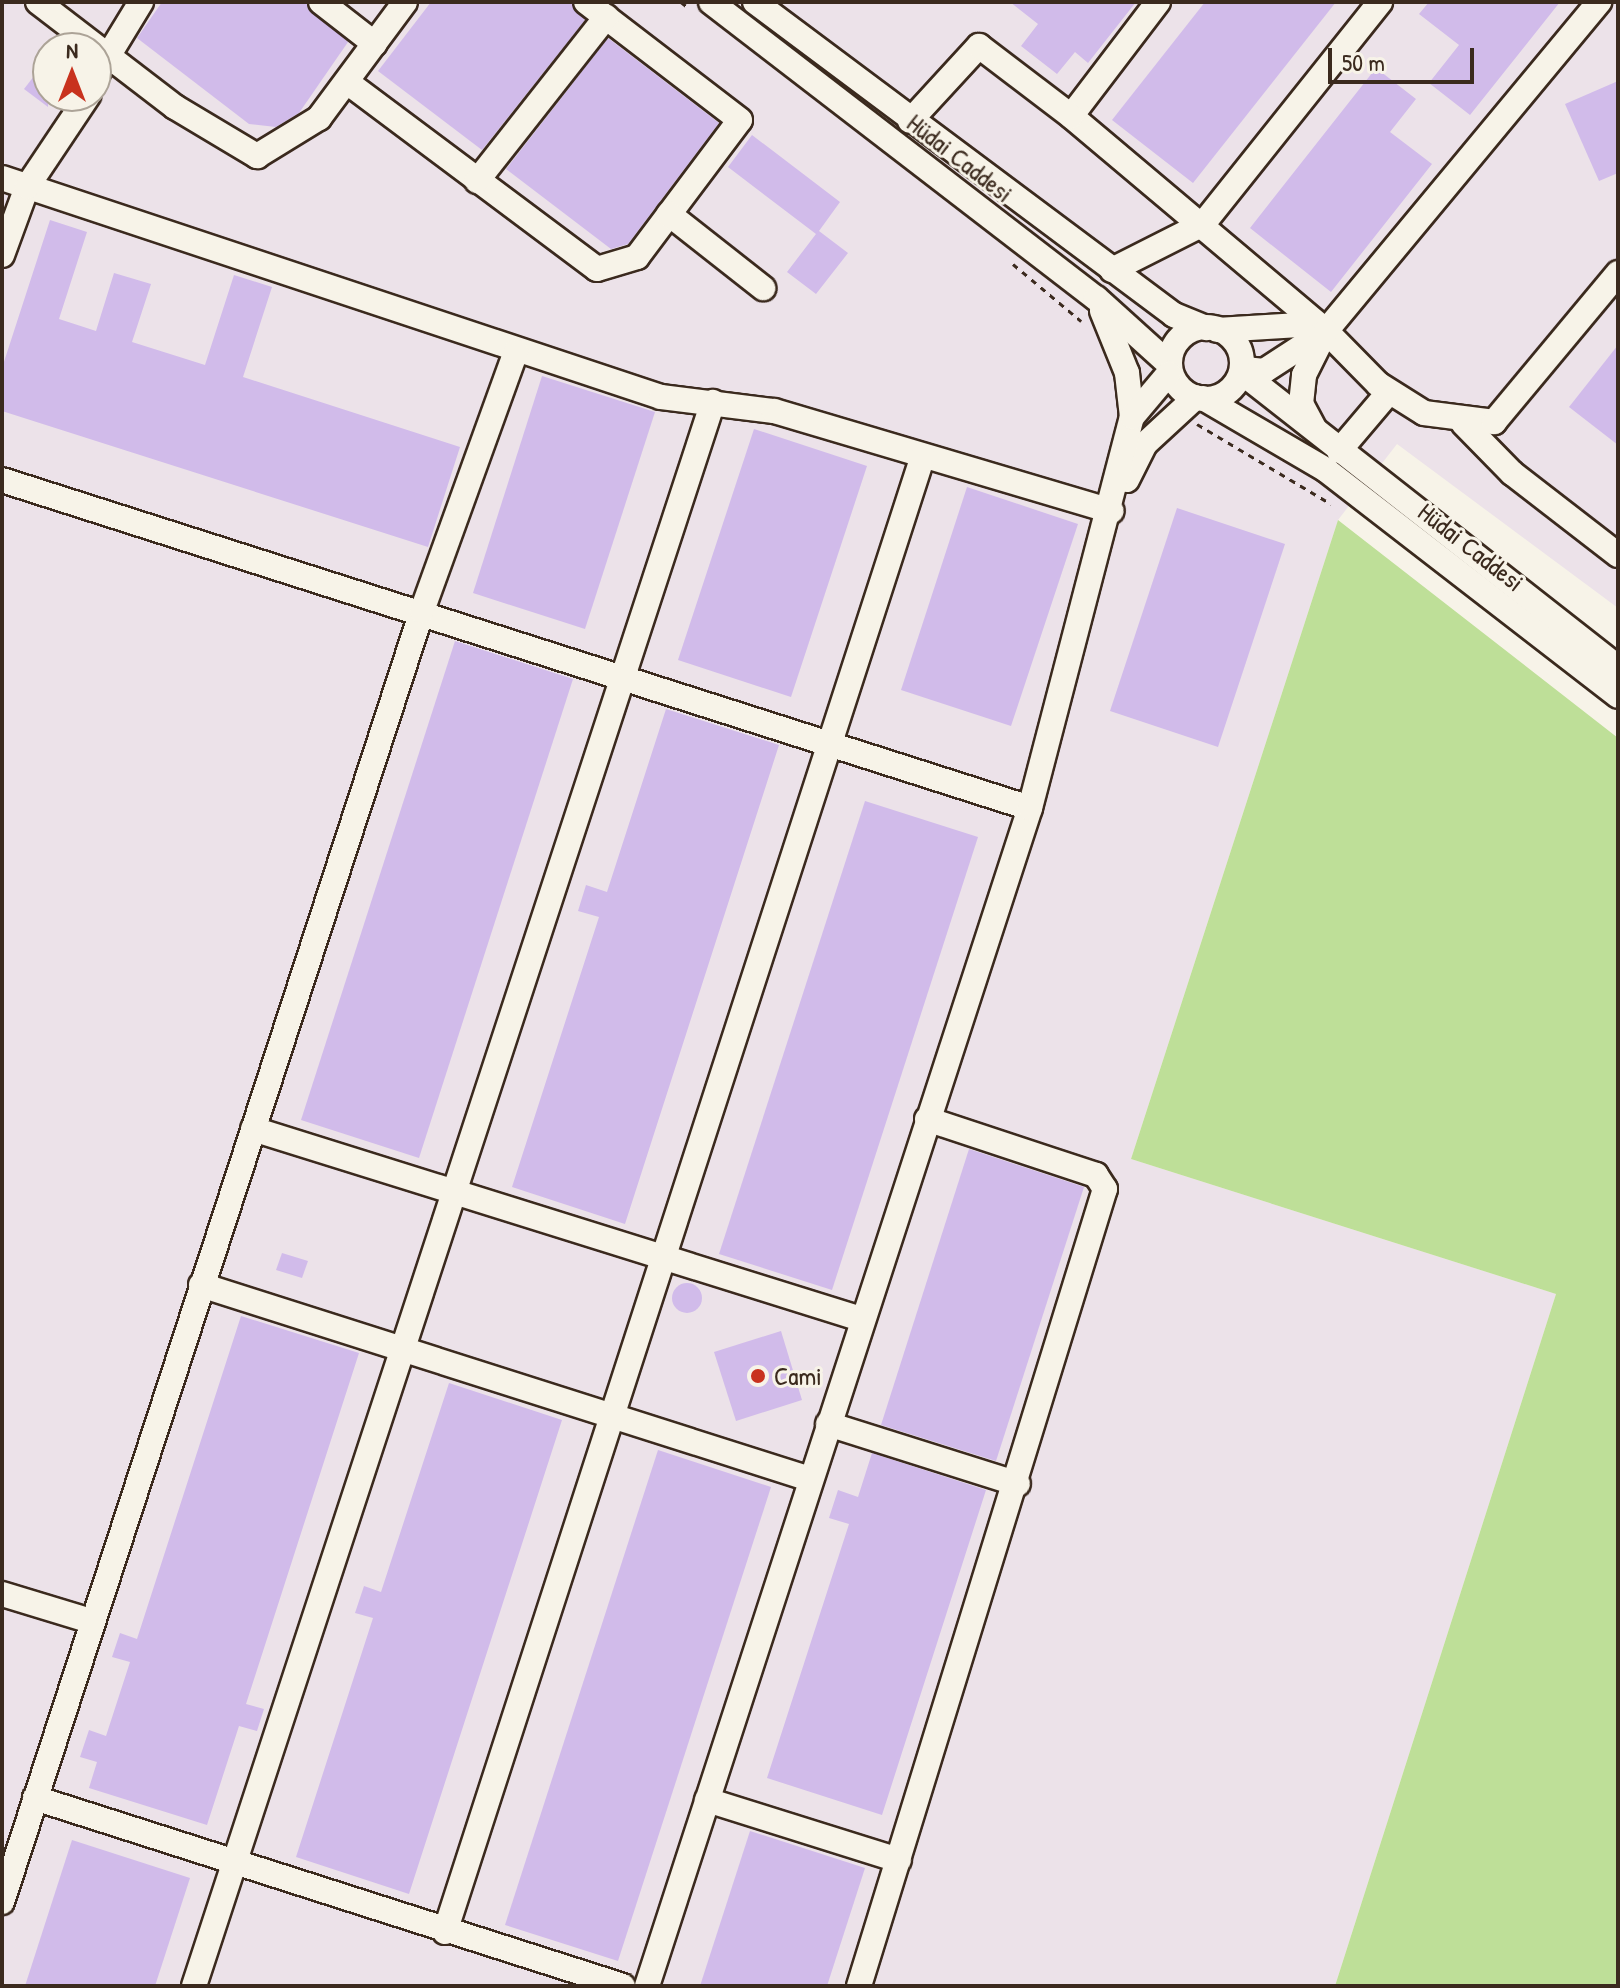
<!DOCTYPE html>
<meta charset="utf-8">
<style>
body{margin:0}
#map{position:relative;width:1620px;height:1988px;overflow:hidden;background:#f7f3e8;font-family:"Patrick Hand",sans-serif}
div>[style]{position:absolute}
.built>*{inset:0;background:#ece2e9}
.green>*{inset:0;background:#bedf98}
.building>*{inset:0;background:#d1bbea}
.round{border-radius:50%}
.path>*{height:3px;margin-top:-1.5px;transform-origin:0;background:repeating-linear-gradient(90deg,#3b2a1e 0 6px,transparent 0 12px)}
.roads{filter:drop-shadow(2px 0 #3b2a1e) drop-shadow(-2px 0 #3b2a1e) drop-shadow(0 2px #3b2a1e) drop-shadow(0 -2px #3b2a1e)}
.minor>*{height:24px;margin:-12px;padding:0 12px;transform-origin:12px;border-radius:12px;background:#f7f3e8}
.minor>.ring{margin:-12px;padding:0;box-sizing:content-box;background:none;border:24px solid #f7f3e8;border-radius:50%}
.dots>*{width:22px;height:22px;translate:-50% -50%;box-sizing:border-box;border:4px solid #f7f3e8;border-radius:50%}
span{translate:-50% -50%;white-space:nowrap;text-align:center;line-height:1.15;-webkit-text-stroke:6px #f7f3e8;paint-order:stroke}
.street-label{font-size:26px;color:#3b2a1e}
.poi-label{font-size:26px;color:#3b2a1e}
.left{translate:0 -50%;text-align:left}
.frame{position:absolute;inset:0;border:4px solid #3b2a1e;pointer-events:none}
.north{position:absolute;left:32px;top:32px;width:80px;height:80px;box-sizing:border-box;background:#f7f3e8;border:2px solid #aca397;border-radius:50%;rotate:0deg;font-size:22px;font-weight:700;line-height:32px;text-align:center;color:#3b2a1e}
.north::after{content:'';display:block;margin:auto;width:28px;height:36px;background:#c8321e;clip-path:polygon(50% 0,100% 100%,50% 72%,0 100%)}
.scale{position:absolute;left:1328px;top:48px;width:146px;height:36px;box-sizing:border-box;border:4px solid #3b2a1e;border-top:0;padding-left:10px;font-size:24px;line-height:28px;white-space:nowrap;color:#3b2a1e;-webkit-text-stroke:6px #f7f3e8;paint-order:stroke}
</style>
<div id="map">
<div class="built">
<div style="clip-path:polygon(evenodd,2px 2px,1618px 2px,1618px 608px,1397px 444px,1338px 520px,1131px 1159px,1556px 1294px,1335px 1986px,2px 1986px,2px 2px,48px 48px,96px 48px,96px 96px,48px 96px,48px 48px)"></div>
</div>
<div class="green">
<div style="clip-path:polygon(1338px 520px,1618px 738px,1618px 1986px,1335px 1986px,1556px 1294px,1131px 1159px)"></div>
</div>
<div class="building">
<div style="clip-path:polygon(162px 2px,306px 2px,348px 42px,299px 113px,276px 127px,249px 124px,137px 38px)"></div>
<div style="clip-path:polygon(431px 2px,571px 2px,585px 20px,482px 150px,378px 71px)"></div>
<div style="clip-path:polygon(1010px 2px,1136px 2px,1088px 63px,1075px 52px,1057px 74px,1021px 46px,1038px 24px)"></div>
<div style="clip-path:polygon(1205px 2px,1336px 2px,1193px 183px,1112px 120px)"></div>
<div style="clip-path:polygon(1429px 2px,1560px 2px,1470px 115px,1429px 83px,1459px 45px,1419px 14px)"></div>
<div style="clip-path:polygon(608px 38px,719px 123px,628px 244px,611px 249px,506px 169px)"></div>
<div style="clip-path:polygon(48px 58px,48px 107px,24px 89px)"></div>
<div style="clip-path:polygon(1376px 68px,1416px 99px,1390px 132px,1432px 164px,1331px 292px,1250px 228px)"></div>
<div style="clip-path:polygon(1618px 81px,1618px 173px,1599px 181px,1565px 104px)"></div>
<div style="clip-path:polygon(752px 135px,840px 202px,819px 231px,848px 253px,816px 294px,787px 272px,816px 234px,728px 167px)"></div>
<div style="clip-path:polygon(50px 220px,87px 232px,59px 319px,96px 331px,114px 273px,151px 284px,132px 342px,205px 365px,234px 275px,272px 287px,243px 377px,460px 447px,428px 547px,2px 411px,2px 368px)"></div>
<div style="clip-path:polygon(1618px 345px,1618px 445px,1569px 407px)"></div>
<div style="clip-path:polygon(542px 376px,655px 412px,585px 629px,473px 593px)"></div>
<div style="clip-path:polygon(754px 429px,867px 466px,791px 697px,678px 660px)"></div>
<div style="clip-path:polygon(967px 487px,1078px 524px,1011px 726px,901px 690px)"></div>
<div style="clip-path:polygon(1177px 508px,1285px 544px,1218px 747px,1110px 711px)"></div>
<div style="clip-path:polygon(455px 641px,573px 679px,419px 1158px,301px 1120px)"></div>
<div style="clip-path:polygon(666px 709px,779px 745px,625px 1224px,512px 1187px,599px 917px,578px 911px,586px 885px,607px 892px)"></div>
<div style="clip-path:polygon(865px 801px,978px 837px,832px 1290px,719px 1254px)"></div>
<div style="clip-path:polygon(969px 1149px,1084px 1187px,996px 1461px,881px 1425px)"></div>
<div style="clip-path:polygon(282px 1253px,308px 1261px,302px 1278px,276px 1270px)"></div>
<div class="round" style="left:672px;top:1283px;width:30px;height:30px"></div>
<div style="clip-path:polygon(241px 1316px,359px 1353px,246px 1704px,264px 1709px,257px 1731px,239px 1726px,207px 1825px,89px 1788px,97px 1762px,80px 1757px,89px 1730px,106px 1736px,130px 1662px,112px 1657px,120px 1633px,137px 1639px)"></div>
<div style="clip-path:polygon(781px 1331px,802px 1400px,736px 1421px,714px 1352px)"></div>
<div style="clip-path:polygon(449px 1383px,562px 1420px,409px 1894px,296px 1857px,373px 1618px,355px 1613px,364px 1586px,381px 1592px)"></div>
<div style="clip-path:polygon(658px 1450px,771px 1487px,618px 1961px,505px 1925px)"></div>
<div style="clip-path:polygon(872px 1453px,986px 1490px,882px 1815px,767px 1778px,849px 1524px,829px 1518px,838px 1490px,858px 1497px)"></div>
<div style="clip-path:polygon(750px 1831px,865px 1868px,827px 1986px,700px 1986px)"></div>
<div style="clip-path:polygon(72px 1840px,190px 1878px,155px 1986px,25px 1986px)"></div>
</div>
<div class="path">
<div style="left:681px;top:2px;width:11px;rotate:38deg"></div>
<div style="left:1013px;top:264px;width:89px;rotate:40deg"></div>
<div style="left:1197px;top:424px;width:156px;rotate:30.8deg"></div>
</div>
<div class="roads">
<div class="minor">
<div style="left:38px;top:2px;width:173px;rotate:37.5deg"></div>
<div style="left:175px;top:107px;width:96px;rotate:30.9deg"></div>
<div style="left:257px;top:156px;width:73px;rotate:-31.5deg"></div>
<div style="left:319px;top:118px;width:144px;rotate:-53.4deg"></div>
<div style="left:321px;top:2px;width:68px;rotate:37.9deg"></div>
<div style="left:711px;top:2px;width:486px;rotate:37.6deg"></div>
<div style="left:1096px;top:298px;width:98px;rotate:42.1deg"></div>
<div style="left:755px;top:2px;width:523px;rotate:36.76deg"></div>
<div style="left:1174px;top:315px;width:35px;rotate:22deg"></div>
<div style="left:1158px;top:2px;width:143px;rotate:127.3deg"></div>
<div style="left:1071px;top:116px;width:334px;rotate:40.1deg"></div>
<div style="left:1326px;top:331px;width:428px;rotate:-50.3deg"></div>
<div style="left:96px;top:76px;width:87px;rotate:-58.7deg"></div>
<div style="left:347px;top:82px;width:312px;rotate:36.8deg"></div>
<div style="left:597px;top:269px;width:42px;rotate:-16.7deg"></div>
<div style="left:637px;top:257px;width:171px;rotate:-53.1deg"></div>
<div style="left:740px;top:120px;width:194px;rotate:-142.5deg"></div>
<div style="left:910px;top:121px;width:102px;rotate:-47.4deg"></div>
<div style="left:979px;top:46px;width:116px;rotate:37.3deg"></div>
<div style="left:2px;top:178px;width:694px;rotate:18.38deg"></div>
<div style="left:661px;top:397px;width:114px;rotate:7.1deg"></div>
<div style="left:774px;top:411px;width:352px;rotate:16.5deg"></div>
<div style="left:477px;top:181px;width:209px;rotate:-51.8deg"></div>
<div style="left:669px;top:214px;width:120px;rotate:38.2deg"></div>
<div style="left:2px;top:255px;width:72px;rotate:-69.8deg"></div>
<div style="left:27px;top:187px;width:110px;rotate:-56.2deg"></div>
<div style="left:1112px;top:270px;width:102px;rotate:-26.8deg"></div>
<div style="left:1203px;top:224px;width:284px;rotate:-51.4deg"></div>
<div style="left:1102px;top:311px;width:67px;rotate:68deg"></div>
<div style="left:1127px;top:373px;width:44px;rotate:83.5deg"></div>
<div class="ring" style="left:1170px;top:327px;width:48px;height:48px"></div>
<div style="left:1217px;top:330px;width:99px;rotate:-3.5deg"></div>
<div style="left:1326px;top:331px;width:74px;rotate:45.5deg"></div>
<div style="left:1378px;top:384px;width:54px;rotate:32.2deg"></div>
<div style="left:1424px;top:413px;width:71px;rotate:7.3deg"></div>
<div style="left:1494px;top:422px;width:194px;rotate:-50.2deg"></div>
<div style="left:1245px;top:369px;width:19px;rotate:6deg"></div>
<div style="left:1264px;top:371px;width:72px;rotate:-33deg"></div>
<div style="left:1245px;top:375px;width:474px;rotate:38.1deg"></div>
<div style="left:1203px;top:398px;width:143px;rotate:30.3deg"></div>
<div style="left:1326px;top:470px;width:369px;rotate:37.7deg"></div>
<div style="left:1463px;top:423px;width:70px;rotate:45.6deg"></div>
<div style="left:1512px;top:473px;width:134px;rotate:37.7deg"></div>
<div style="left:1314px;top:428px;width:27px;rotate:-118deg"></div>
<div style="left:1301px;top:404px;width:29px;rotate:-84deg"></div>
<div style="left:1304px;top:375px;width:49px;rotate:-63.4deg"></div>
<div style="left:1339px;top:451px;width:77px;rotate:-49.7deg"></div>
<div style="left:2px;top:480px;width:1079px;rotate:17.7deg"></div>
<div style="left:1127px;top:480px;width:40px;rotate:-63.4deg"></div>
<div style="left:1145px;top:444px;width:69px;rotate:-42.7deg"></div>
<div style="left:253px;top:1129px;width:637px;rotate:17.35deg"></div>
<div style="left:201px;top:1285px;width:639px;rotate:17.67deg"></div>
<div style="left:828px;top:1424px;width:199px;rotate:17.5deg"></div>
<div style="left:2px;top:1594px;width:93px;rotate:16.9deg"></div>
<div style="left:35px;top:1798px;width:617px;rotate:17.73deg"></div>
<div style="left:707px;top:1800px;width:201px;rotate:17.4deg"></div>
<div style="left:2px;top:1902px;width:1358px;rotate:-71.98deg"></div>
<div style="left:422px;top:611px;width:276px;rotate:-70.1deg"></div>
<div style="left:445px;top:1932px;width:1551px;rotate:-72.06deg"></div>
<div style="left:194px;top:1986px;width:1667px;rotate:-71.86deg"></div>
<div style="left:647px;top:1986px;width:1239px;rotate:-71.99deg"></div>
<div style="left:1030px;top:808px;width:404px;rotate:-75.4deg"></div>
<div style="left:1132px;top:417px;width:57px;rotate:-49.9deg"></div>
<div style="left:859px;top:1986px;width:834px;rotate:-72.85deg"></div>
<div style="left:1105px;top:1189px;width:17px;rotate:-123deg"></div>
<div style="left:1096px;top:1175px;width:178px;rotate:-161.7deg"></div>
</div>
</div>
<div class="dots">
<div style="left:758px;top:1376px;background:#c8321e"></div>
</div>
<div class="street-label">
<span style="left:960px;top:158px;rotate:38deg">Hüdai Caddesi</span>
<span style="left:1471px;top:547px;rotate:38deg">Hüdai Caddesi</span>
</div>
<div class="poi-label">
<span class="left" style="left:774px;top:1376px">Cami</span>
</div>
<div class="frame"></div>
<div class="north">N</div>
<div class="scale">50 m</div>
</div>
